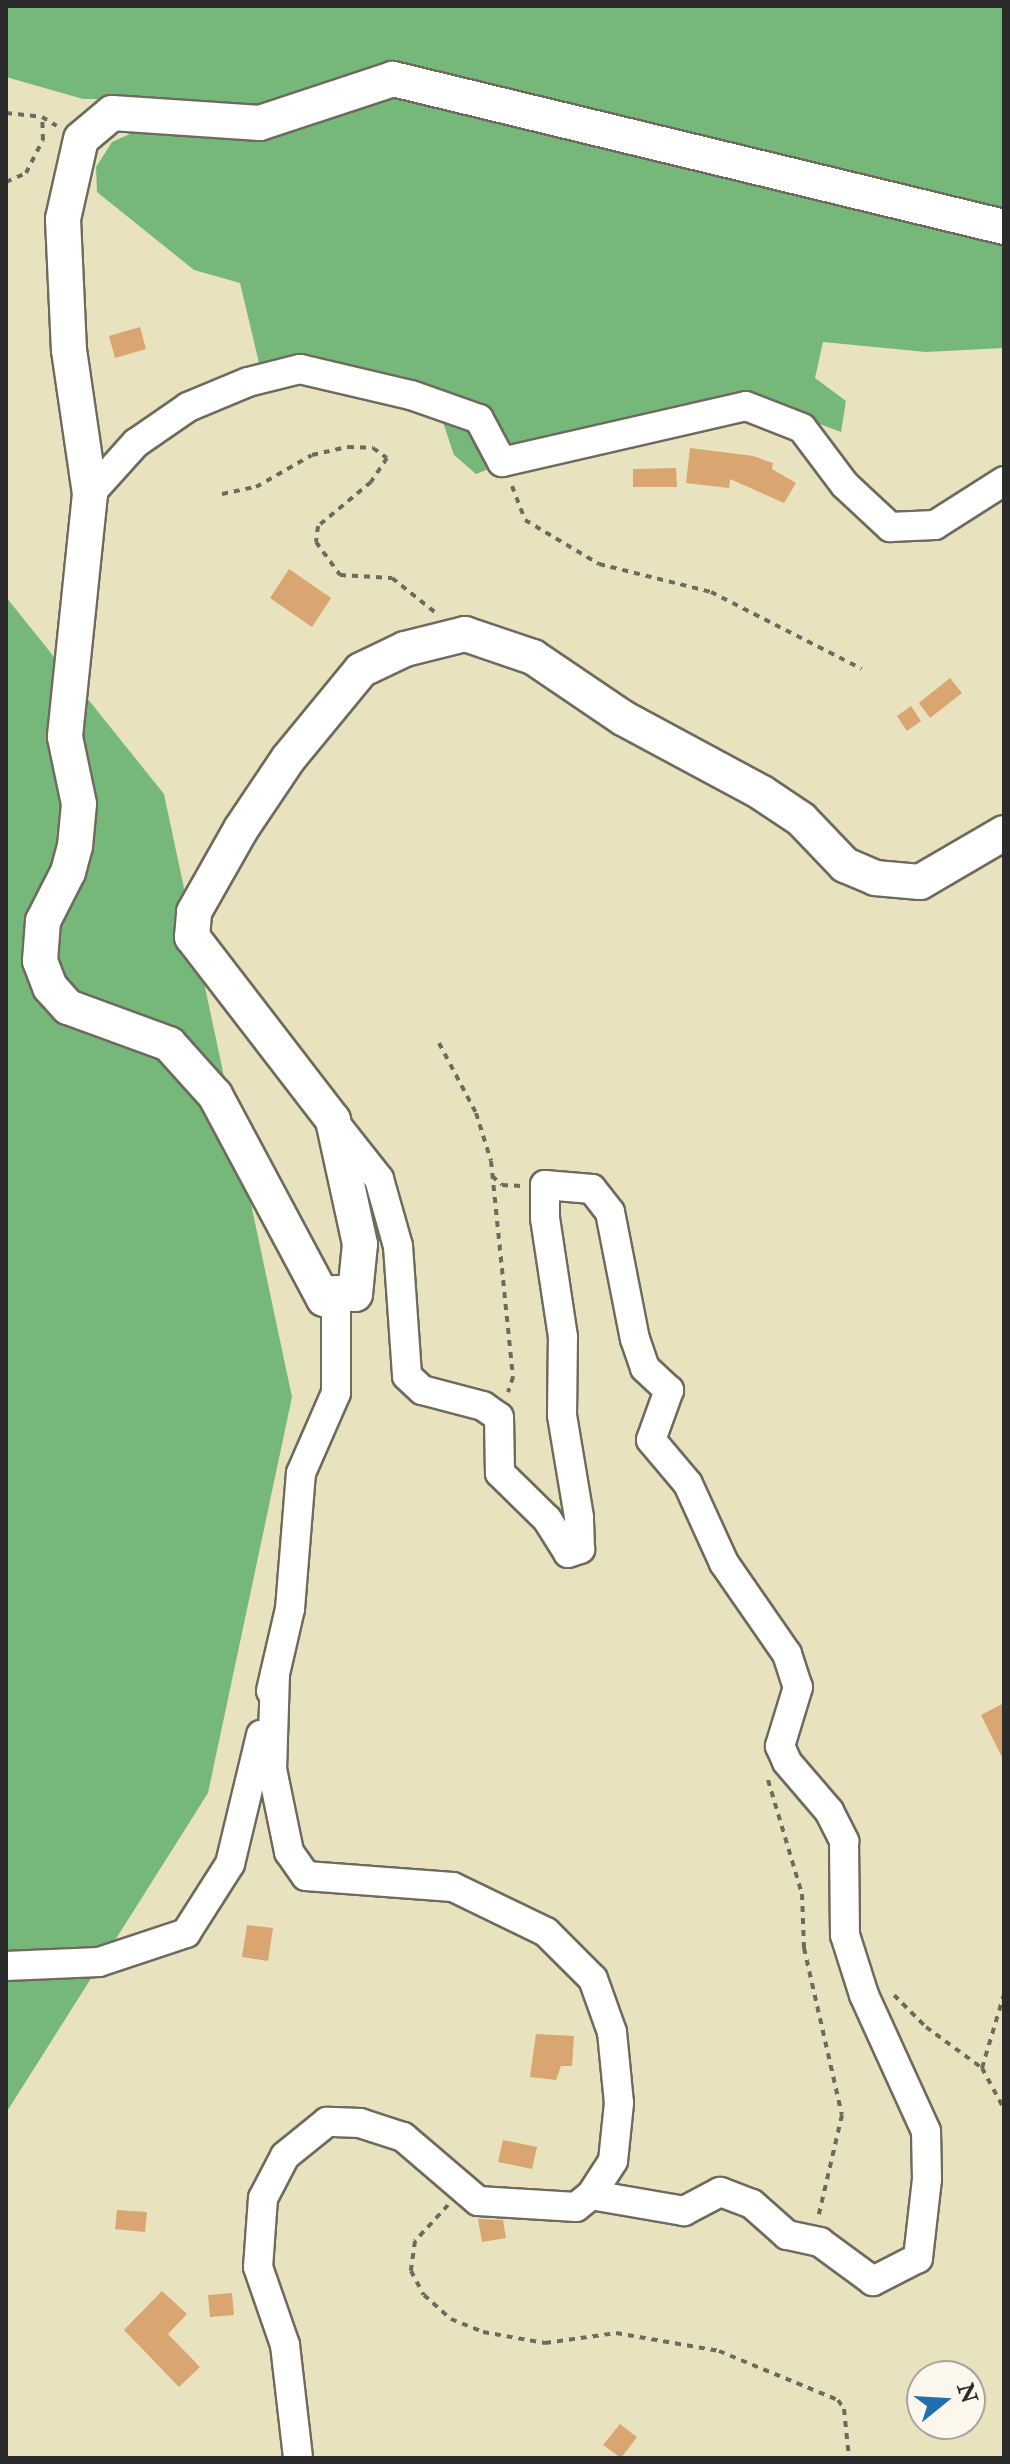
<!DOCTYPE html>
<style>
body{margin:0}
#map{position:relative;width:1010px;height:2464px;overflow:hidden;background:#e9e2be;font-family:"IM FELL Double Pica",serif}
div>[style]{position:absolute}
.forest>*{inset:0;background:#76b87a}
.building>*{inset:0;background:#d9a570}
.path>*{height:4px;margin-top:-2px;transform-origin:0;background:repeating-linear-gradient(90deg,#6e6b5e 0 6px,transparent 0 12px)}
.roads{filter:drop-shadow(2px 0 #6e6b5e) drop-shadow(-2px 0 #6e6b5e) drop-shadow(0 2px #6e6b5e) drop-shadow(0 -2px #6e6b5e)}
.minor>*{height:28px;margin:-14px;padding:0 14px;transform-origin:14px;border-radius:14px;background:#fff}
.major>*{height:34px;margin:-17px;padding:0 17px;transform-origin:17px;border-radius:17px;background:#fff}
span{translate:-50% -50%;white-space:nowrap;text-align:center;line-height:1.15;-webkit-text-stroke:6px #fbf7ec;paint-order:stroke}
.frame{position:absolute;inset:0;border:8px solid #2b2b2b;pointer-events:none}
.north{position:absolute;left:906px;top:2360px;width:80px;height:80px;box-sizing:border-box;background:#fbf7ec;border:2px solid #a8a59f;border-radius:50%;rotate:72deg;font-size:22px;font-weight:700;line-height:32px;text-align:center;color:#2b2b2b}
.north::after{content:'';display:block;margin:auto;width:28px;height:36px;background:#1f6fb2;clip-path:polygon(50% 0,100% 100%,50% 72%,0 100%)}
</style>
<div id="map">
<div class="forest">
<div style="clip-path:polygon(6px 6px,1004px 6px,1004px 348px,926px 352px,823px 342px,815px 378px,846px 401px,841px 432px,735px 392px,590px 429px,476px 474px,454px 455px,430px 384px,259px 363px,240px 283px,194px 270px,97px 192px,96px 167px,112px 142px,152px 124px,153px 99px,83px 99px,6px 77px)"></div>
<div style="clip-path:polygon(6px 597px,164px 794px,292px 1397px,208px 1793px,6px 2113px)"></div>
</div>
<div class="building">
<div style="clip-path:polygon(140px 327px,146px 349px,115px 358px,109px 336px)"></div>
<div style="clip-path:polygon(690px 448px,753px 456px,773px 463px,772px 469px,796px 483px,784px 503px,730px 479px,729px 488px,686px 483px)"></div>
<div style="clip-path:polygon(676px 468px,677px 487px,633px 487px,633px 469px)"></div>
<div style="clip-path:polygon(289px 569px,331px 598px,312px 627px,270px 598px)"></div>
<div style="clip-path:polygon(950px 678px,962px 693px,930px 718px,919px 703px)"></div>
<div style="clip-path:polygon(911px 706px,921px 721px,907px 731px,897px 716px)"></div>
<div style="clip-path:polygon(1004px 1703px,1004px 1761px,981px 1715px)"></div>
<div style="clip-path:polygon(247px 1925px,273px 1928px,268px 1961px,242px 1957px)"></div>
<div style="clip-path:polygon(536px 2034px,574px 2036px,572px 2066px,561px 2066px,556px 2080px,530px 2077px)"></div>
<div style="clip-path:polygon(503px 2140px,537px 2147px,532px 2169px,498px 2162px)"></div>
<div style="clip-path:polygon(117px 2210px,147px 2212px,145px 2232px,115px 2229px)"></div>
<div style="clip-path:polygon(478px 2219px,503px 2220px,506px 2238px,482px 2242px)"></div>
<div style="clip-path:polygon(162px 2291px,187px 2314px,168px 2334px,200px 2367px,179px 2387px,124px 2330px)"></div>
<div style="clip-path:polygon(232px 2293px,234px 2315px,210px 2317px,208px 2295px)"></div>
<div style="clip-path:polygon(620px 2424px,637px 2437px,621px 2458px,603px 2445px)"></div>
</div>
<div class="path">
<div style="left:6px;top:113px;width:36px;rotate:6deg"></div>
<div style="left:42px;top:117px;width:17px;rotate:31deg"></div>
<div style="left:6px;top:182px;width:22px;rotate:-24deg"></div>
<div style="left:26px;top:173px;width:37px;rotate:-63deg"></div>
<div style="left:43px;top:140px;width:23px;rotate:-92deg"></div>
<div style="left:512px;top:486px;width:36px;rotate:69deg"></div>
<div style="left:525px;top:520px;width:86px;rotate:30.7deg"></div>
<div style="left:599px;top:564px;width:115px;rotate:14deg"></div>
<div style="left:711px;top:592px;width:169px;rotate:27deg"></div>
<div style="left:222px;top:494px;width:35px;rotate:-12deg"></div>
<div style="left:256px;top:487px;width:64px;rotate:-29.7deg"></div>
<div style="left:312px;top:455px;width:37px;rotate:-13deg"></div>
<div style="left:348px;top:447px;width:25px;rotate:2deg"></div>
<div style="left:373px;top:448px;width:17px;rotate:36deg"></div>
<div style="left:387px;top:458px;width:29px;rotate:124deg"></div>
<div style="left:371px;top:482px;width:69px;rotate:140.3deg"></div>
<div style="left:318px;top:526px;width:16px;rotate:97deg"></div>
<div style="left:316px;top:542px;width:41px;rotate:54deg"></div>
<div style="left:340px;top:575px;width:52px;rotate:3.3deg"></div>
<div style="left:392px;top:578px;width:56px;rotate:38.5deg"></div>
<div style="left:439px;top:1043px;width:79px;rotate:62.1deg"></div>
<div style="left:476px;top:1113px;width:50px;rotate:72.6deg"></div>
<div style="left:491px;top:1161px;width:217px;rotate:84.2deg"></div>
<div style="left:513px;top:1377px;width:16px;rotate:108deg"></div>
<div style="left:492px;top:1176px;width:13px;rotate:42deg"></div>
<div style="left:502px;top:1185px;width:20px;rotate:3deg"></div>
<div style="left:768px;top:1780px;width:119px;rotate:73.4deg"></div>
<div style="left:802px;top:1894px;width:54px;rotate:87.9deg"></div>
<div style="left:804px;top:1948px;width:171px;rotate:77.2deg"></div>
<div style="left:842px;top:2115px;width:106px;rotate:103.1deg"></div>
<div style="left:894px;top:1995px;width:45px;rotate:45deg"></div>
<div style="left:926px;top:2027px;width:69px;rotate:36.2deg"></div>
<div style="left:982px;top:2068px;width:47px;rotate:61.8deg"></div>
<div style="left:982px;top:2068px;width:77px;rotate:-73.4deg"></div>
<div style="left:448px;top:2205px;width:49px;rotate:132.5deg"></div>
<div style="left:415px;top:2241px;width:30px;rotate:98deg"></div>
<div style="left:411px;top:2271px;width:27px;rotate:62deg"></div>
<div style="left:424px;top:2295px;width:36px;rotate:42deg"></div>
<div style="left:451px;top:2319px;width:35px;rotate:22deg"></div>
<div style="left:483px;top:2332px;width:63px;rotate:10.1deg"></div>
<div style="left:545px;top:2343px;width:72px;rotate:-8deg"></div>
<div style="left:616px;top:2333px;width:105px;rotate:9.9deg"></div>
<div style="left:719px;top:2351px;width:129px;rotate:22.4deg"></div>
<div style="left:838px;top:2400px;width:11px;rotate:56deg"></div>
<div style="left:844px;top:2409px;width:49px;rotate:84.2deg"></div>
</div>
<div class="roads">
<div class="minor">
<div style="left:90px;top:494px;width:69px;rotate:-48deg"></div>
<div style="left:136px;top:443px;width:63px;rotate:-34.7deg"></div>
<div style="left:188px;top:407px;width:65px;rotate:-22.6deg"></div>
<div style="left:248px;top:382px;width:54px;rotate:-14deg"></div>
<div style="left:300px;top:369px;width:114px;rotate:13.2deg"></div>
<div style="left:411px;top:395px;width:72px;rotate:19.4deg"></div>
<div style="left:479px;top:419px;width:49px;rotate:61.9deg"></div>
<div style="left:502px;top:462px;width:250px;rotate:-12.9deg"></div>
<div style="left:746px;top:406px;width:60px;rotate:21.4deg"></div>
<div style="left:802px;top:428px;width:71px;rotate:53deg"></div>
<div style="left:845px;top:485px;width:62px;rotate:43deg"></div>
<div style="left:890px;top:527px;width:45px;rotate:-2.5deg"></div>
<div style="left:935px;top:525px;width:82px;rotate:-32.5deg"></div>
<div style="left:334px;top:1122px;width:73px;rotate:51.7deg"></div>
<div style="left:379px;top:1179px;width:70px;rotate:74.2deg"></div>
<div style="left:398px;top:1246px;width:130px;rotate:86deg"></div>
<div style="left:407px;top:1376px;width:21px;rotate:43deg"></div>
<div style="left:422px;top:1390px;width:63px;rotate:14.7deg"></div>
<div style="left:483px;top:1406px;width:19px;rotate:35deg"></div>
<div style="left:499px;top:1417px;width:56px;rotate:89deg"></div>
<div style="left:500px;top:1473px;width:66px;rotate:44.4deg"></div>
<div style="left:547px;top:1519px;width:40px;rotate:58deg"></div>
<div style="left:568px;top:1553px;width:13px;rotate:-18deg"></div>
<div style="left:580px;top:1549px;width:32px;rotate:-92deg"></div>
<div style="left:579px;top:1517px;width:103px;rotate:-99.5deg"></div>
<div style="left:562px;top:1415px;width:78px;rotate:-89.3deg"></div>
<div style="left:563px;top:1337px;width:120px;rotate:-98.6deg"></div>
<div style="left:545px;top:1218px;width:33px;rotate:-90deg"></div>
<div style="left:545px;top:1185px;width:47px;rotate:4.9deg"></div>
<div style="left:592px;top:1189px;width:29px;rotate:52deg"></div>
<div style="left:610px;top:1212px;width:129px;rotate:78.9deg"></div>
<div style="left:635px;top:1339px;width:31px;rotate:71deg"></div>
<div style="left:645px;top:1368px;width:33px;rotate:43deg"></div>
<div style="left:669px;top:1390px;width:53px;rotate:109.8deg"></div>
<div style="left:651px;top:1440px;width:57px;rotate:49.9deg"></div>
<div style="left:688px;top:1484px;width:87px;rotate:65.5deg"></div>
<div style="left:724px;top:1563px;width:111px;rotate:55.3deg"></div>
<div style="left:787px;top:1654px;width:35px;rotate:72deg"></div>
<div style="left:798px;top:1687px;width:62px;rotate:107deg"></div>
<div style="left:780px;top:1746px;width:17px;rotate:66deg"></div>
<div style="left:787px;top:1762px;width:65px;rotate:49.4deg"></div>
<div style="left:829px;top:1811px;width:34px;rotate:63deg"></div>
<div style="left:844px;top:1841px;width:94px;rotate:89.4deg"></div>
<div style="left:845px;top:1935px;width:63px;rotate:72.4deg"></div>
<div style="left:864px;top:1995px;width:149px;rotate:65.5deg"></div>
<div style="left:926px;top:2131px;width:48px;rotate:88.8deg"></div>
<div style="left:927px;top:2179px;width:80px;rotate:96.5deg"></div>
<div style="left:918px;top:2258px;width:51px;rotate:152.9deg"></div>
<div style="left:873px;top:2281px;width:66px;rotate:-143.7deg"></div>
<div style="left:820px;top:2242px;width:34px;rotate:-168deg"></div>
<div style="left:787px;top:2235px;width:47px;rotate:-138.5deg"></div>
<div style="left:752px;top:2204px;width:34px;rotate:-159deg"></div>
<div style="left:720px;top:2192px;width:41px;rotate:152.2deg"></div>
<div style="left:684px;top:2211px;width:94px;rotate:-170.2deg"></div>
<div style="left:275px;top:1674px;width:95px;rotate:91.8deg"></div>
<div style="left:272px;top:1769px;width:85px;rotate:78.4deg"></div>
<div style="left:289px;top:1852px;width:29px;rotate:55deg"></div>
<div style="left:306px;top:1876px;width:147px;rotate:4.3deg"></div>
<div style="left:453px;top:1887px;width:103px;rotate:25.8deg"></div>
<div style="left:546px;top:1932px;width:66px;rotate:45deg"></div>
<div style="left:593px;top:1979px;width:56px;rotate:70.3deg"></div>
<div style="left:612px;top:2032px;width:71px;rotate:84.4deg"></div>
<div style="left:619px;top:2103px;width:58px;rotate:95.9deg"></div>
<div style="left:613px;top:2161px;width:40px;rotate:122.9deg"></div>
<div style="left:591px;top:2195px;width:19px;rotate:141deg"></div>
<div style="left:576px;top:2207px;width:98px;rotate:-176.5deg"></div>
<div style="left:478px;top:2201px;width:99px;rotate:-139.5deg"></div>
<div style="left:403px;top:2137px;width:45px;rotate:-162deg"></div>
<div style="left:360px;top:2123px;width:33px;rotate:-178deg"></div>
<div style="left:327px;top:2122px;width:54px;rotate:141deg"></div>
<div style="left:285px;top:2156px;width:47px;rotate:117.6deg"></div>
<div style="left:263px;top:2198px;width:69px;rotate:94.1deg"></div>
<div style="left:258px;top:2267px;width:83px;rotate:70.9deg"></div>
<div style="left:285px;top:2345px;width:114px;rotate:83.4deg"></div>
<div style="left:271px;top:1691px;width:84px;rotate:-77deg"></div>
<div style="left:290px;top:1609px;width:136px;rotate:-85.4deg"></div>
<div style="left:301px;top:1473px;width:87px;rotate:-66.4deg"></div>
<div style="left:336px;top:1393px;width:100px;rotate:-90deg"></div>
<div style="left:6px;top:1966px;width:93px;rotate:-2.5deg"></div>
<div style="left:99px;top:1962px;width:92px;rotate:-18.4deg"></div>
<div style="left:186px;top:1933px;width:82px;rotate:-57.5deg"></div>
<div style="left:230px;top:1864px;width:133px;rotate:-76.5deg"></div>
</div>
<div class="major">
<div style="left:1004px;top:227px;width:629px;rotate:-166.38deg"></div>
<div style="left:393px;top:79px;width:140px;rotate:161.7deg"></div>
<div style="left:260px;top:123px;width:148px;rotate:-176.1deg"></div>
<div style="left:112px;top:113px;width:40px;rotate:140deg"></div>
<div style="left:81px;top:139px;width:82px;rotate:102.7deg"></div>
<div style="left:63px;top:219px;width:131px;rotate:87.4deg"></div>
<div style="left:69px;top:350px;width:146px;rotate:81.7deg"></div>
<div style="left:90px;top:494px;width:244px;rotate:95.9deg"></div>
<div style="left:65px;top:737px;width:68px;rotate:78.2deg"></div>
<div style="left:79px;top:804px;width:42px;rotate:95.4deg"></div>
<div style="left:75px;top:846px;width:27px;rotate:105deg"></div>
<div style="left:68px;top:872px;width:55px;rotate:117deg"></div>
<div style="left:43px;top:921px;width:40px;rotate:94.3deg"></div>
<div style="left:40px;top:961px;width:28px;rotate:69deg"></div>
<div style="left:50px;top:987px;width:27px;rotate:48deg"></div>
<div style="left:68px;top:1007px;width:108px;rotate:20.1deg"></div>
<div style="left:169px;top:1044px;width:69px;rotate:48deg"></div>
<div style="left:215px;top:1095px;width:231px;rotate:61.9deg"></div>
<div style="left:324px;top:1299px;width:13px;rotate:-27deg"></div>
<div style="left:336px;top:1293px;width:19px;rotate:3deg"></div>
<div style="left:355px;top:1294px;width:50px;rotate:-84.3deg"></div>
<div style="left:360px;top:1244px;width:127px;rotate:-102.3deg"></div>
<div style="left:333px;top:1120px;width:231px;rotate:-127.6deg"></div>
<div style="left:192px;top:937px;width:25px;rotate:-85deg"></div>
<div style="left:194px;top:912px;width:95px;rotate:-60.5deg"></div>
<div style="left:241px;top:829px;width:84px;rotate:-56.1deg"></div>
<div style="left:288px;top:759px;width:115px;rotate:-50.6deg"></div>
<div style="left:361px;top:670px;width:49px;rotate:-25.5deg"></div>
<div style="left:405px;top:649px;width:62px;rotate:-14deg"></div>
<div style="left:465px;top:634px;width:72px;rotate:18.7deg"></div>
<div style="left:533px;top:657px;width:109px;rotate:34.1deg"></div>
<div style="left:623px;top:718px;width:158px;rotate:28.3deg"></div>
<div style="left:762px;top:793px;width:47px;rotate:33.7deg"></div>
<div style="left:801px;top:819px;width:64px;rotate:46.3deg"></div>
<div style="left:845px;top:865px;width:33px;rotate:23deg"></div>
<div style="left:875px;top:878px;width:45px;rotate:5.1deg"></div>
<div style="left:920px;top:882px;width:97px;rotate:-30.3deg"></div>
</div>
</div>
<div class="frame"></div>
<div class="north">N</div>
</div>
